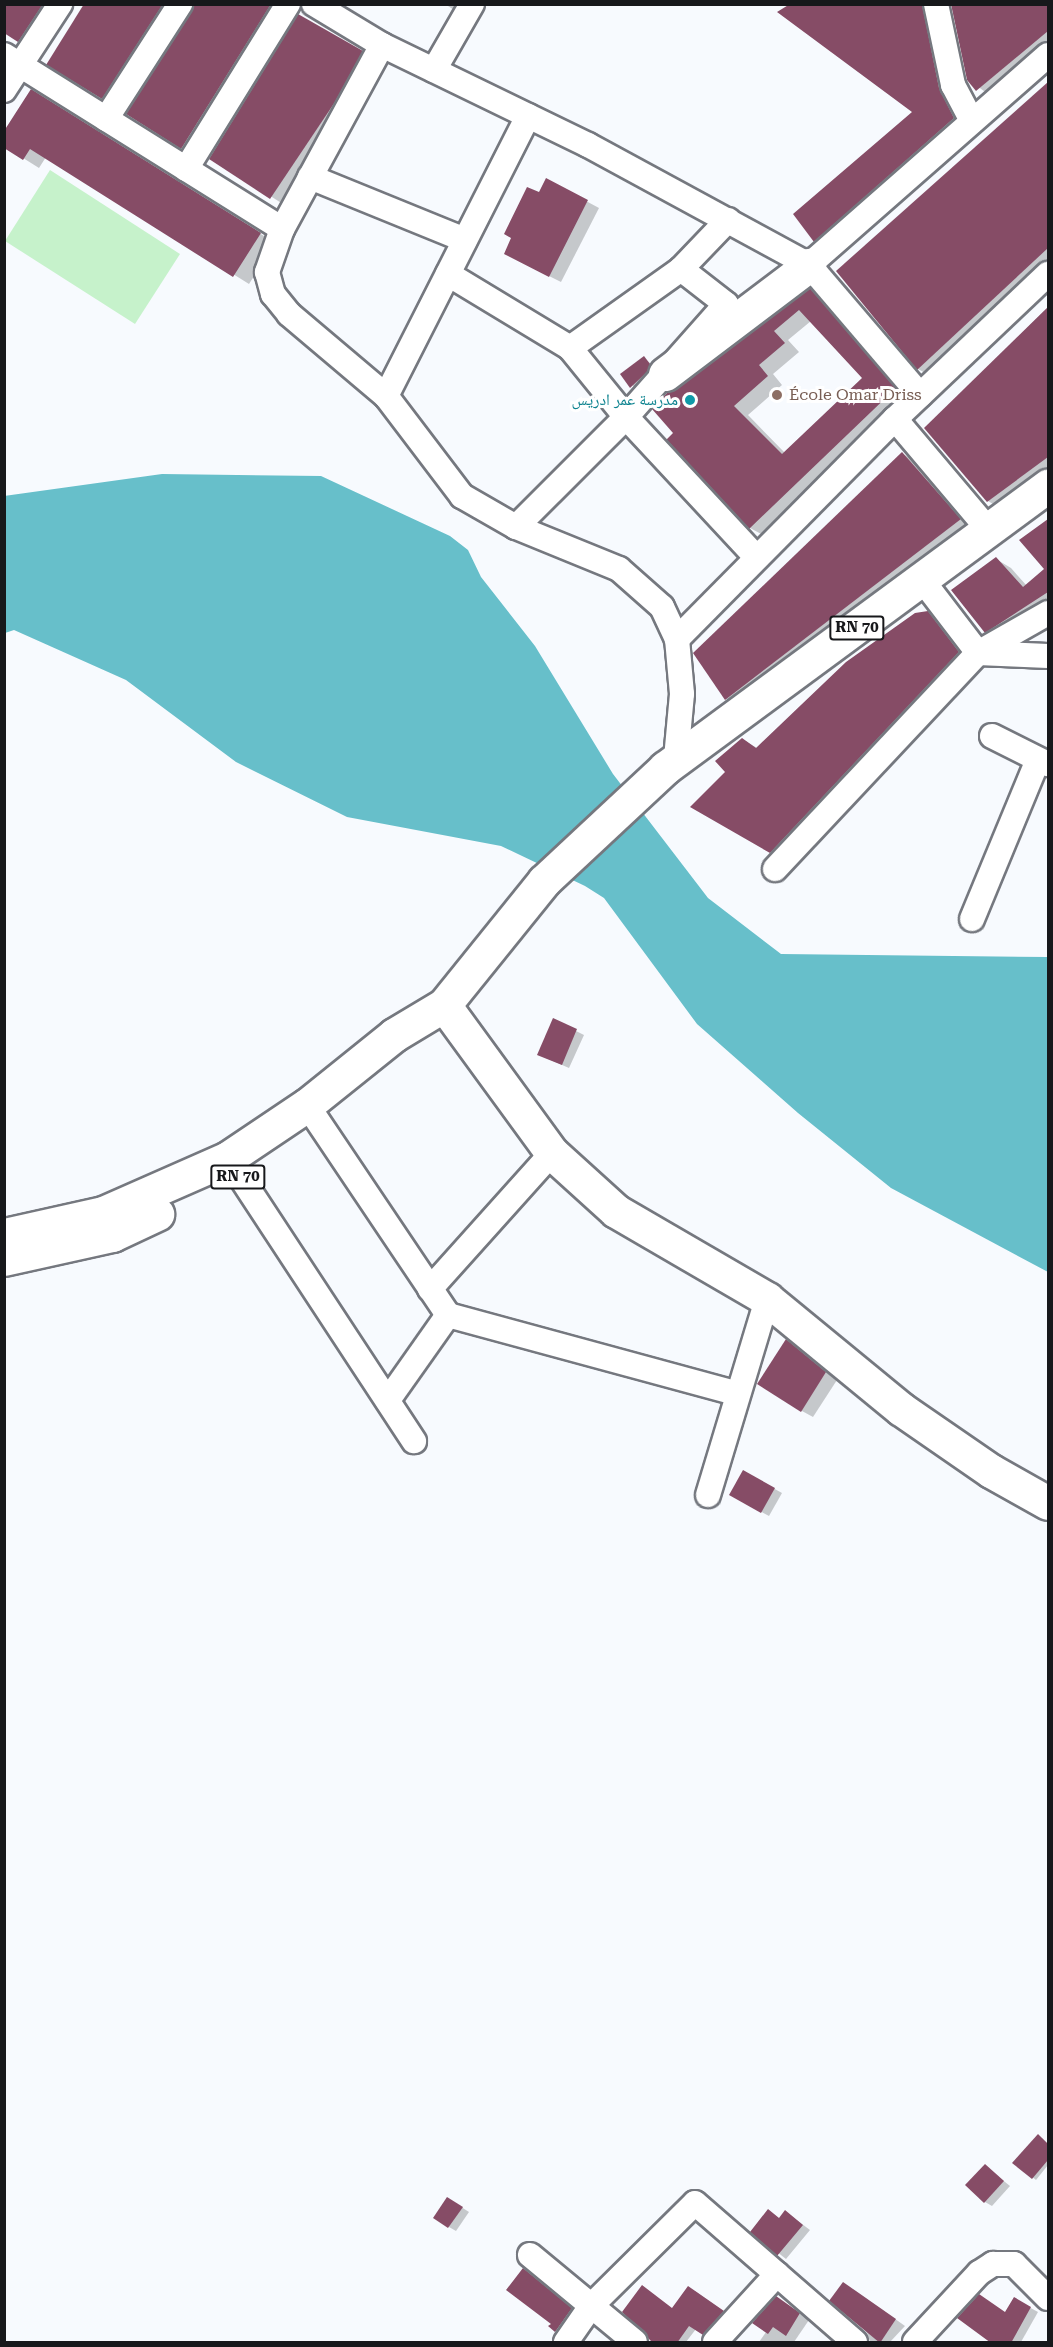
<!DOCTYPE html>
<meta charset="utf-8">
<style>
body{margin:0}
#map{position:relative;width:1053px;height:2347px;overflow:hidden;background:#f7fafe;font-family:"Roboto Serif","Noto Naskh Arabic",serif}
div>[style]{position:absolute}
.green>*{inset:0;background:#c6f2cb}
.water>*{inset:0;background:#67bfca}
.shadow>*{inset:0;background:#0003}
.building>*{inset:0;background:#864c66}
.roads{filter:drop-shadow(2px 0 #75787f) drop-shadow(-2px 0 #75787f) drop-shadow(0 2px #75787f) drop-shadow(0 -2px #75787f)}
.street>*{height:24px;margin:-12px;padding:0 12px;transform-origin:12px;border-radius:12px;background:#fff}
.secondary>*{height:33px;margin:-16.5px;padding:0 16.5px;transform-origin:16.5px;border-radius:16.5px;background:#fff}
.primary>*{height:33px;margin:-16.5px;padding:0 16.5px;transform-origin:16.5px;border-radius:16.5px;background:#fff}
.dots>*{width:16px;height:16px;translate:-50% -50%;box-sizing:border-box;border:3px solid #fff;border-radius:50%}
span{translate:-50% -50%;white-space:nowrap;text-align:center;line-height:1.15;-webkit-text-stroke:6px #fff;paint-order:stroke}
.shield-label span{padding:2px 4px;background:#fff;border:2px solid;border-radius:4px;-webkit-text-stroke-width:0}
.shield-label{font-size:15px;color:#17181b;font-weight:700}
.education-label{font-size:16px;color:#785e54}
.left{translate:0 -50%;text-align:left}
.culture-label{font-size:16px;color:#0d838f}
.right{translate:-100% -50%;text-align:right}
.frame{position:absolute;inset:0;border:6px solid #17181b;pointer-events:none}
</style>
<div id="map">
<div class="green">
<div style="clip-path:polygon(50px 170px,180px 254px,135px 324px,5px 241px)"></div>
</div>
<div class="water">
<div style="clip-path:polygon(162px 474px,321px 476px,450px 536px,468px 550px,481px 577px,535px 646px,613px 774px,708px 898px,781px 954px,1048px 957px,1048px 1272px,891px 1188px,798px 1113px,697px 1024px,604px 898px,585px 886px,501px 846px,347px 817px,236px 762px,126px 680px,14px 630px,5px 633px,4px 496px)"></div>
</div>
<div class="shadow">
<div style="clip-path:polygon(4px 4px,64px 4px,34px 50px,4px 31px)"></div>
<div style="clip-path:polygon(87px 4px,184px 4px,118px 107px,102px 98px)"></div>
<div style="clip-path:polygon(194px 4px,283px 4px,197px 157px,128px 114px)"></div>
<div style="clip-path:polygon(445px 4px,458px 4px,454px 10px)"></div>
<div style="clip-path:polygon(793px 4px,941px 4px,969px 127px,830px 249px,815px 241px,914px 112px)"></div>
<div style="clip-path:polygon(951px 4px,1048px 4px,1048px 51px,993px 98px,968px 79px)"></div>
<div style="clip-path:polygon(299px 16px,377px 61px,286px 206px,211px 158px)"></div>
<div style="clip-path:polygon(1048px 84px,1048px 271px,934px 378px,918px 369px,838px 271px)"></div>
<div style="clip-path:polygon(47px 100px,275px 243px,249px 284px,46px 157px,39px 168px,4px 146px)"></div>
<div style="clip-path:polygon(547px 180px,599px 208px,561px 282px,517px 260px)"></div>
<div style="clip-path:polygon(evenodd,810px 290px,825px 298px,909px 397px,765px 536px,750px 528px,668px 440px,810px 290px,811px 321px,864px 378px,785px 453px,748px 415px,782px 385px,773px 374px,799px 352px,788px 340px,811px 321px)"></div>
<div style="clip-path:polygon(1048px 307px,1048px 477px,1003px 510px,988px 501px,926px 428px)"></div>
<div style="clip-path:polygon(644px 358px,657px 369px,638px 391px,622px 374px)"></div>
<div style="clip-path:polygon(903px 454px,918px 463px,975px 528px,742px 708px,726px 699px,694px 654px)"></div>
<div style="clip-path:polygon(1048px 521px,1048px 608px,1001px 641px,986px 632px,996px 559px,1011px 568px,1027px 586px,1046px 569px,1021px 540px)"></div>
<div style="clip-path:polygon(927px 612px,943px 621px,974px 662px,786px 861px,692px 807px,727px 772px,742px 739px,757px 748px)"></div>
<div style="clip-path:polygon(554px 1020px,584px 1035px,569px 1068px,546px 1058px)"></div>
<div style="clip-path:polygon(786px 1341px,837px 1380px,813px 1417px,802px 1411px)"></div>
<div style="clip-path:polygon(744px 1472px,782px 1493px,769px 1516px,731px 1495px)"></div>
<div style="clip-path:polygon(1042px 2138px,1048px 2144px,1048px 2165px,1036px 2180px,1015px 2163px)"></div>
<div style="clip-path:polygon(985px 2166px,1010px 2186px,992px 2206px,985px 2202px)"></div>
<div style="clip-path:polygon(455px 2203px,469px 2212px,456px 2231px,449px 2227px)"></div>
<div style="clip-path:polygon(769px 2211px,780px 2219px,786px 2212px,810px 2230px,786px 2259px,752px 2232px)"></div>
<div style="clip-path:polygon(523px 2270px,579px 2314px,563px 2335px,550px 2326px,553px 2323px)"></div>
<div style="clip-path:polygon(853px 2289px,905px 2326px,890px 2342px,870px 2342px)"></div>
<div style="clip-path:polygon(695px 2291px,729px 2315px,710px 2337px,696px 2329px,686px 2342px,657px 2342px,673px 2309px)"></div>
<div style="clip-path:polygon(1014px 2299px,1038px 2312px,1021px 2342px,994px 2342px)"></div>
<div style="clip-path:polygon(786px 2304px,809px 2320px,794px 2342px,759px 2342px)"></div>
</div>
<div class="building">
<div style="clip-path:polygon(4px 4px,43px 4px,18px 42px,4px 33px)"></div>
<div style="clip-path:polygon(84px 4px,163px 4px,102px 99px,46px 65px)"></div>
<div style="clip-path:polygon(194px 4px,271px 4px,181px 149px,126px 114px)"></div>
<div style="clip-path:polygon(790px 4px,922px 4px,939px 88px,954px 118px,814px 242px,793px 214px,912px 112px,777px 12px)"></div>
<div style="clip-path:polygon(951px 4px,1048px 4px,1048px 31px,976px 91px,967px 80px)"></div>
<div style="clip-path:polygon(298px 14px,363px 51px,335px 102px,270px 199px,209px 159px)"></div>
<div style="clip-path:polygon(1048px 82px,1048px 248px,917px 370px,836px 271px)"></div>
<div style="clip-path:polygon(31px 89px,261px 233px,233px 277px,30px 149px,23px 160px,4px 148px,4px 131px)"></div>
<div style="clip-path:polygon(546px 178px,588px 200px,549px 277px,504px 254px,511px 238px,504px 234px,527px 187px,539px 192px)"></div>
<div style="clip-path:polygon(evenodd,810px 288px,896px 388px,749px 529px,666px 440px,673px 433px,652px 409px,667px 393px,810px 288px,799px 310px,862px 378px,782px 454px,734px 406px,768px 376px,759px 365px,785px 343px,774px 331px,799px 310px)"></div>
<div style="clip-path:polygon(1048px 307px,1048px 457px,987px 502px,924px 428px)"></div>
<div style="clip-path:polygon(644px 356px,650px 364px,647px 372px,630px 388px,620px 374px)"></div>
<div style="clip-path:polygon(902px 452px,961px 519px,725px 700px,693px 653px)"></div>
<div style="clip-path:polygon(1048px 519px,1048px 592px,985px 633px,951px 590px,996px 557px,1023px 587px,1044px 569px,1019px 540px)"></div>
<div style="clip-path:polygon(928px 611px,959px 652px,770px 853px,690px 807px,725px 772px,715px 761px,742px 738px,756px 748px,846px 662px,915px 613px)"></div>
<div style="clip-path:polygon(553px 1018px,577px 1029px,562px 1065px,537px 1055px)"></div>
<div style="clip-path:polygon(786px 1339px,826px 1372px,801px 1412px,757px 1384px)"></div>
<div style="clip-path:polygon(743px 1470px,775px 1488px,761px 1513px,729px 1495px)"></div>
<div style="clip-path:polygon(1038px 2134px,1048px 2144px,1048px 2160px,1032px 2179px,1012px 2163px)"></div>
<div style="clip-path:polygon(985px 2164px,1004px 2181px,984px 2203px,965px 2185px)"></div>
<div style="clip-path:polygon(447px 2197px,463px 2207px,448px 2228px,433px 2218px)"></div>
<div style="clip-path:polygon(768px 2209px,779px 2218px,785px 2210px,803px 2225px,777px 2256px,750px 2232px)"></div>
<div style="clip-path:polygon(523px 2268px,572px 2308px,555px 2332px,548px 2326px,551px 2324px,506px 2290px)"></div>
<div style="clip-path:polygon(843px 2282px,896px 2319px,880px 2343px,829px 2301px)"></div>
<div style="clip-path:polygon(642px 2285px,672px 2308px,688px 2286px,724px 2311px,703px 2335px,689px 2326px,677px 2343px,653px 2343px,622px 2312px)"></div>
<div style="clip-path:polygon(979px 2294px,1005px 2312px,1014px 2297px,1031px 2307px,1011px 2343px,991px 2343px,957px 2318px)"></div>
<div style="clip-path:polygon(776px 2296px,800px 2313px,786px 2336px,773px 2327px,768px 2334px,752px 2323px)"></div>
</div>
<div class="roads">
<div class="street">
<div style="left:314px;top:4px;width:79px;rotate:31.1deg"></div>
<div style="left:382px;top:45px;width:229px;rotate:25.9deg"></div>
<div style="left:588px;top:145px;width:251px;rotate:28.5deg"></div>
<div style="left:809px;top:265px;width:171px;rotate:49.5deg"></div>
<div style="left:936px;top:4px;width:83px;rotate:78.1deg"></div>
<div style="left:953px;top:85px;width:41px;rotate:62.2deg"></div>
<div style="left:382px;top:45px;width:209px;rotate:118.5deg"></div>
<div style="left:282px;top:229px;width:46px;rotate:109.2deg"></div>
<div style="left:267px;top:272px;width:23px;rotate:75deg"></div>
<div style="left:273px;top:294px;width:26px;rotate:51deg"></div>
<div style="left:289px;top:314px;width:127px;rotate:40.2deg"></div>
<div style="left:386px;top:396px;width:126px;rotate:52.8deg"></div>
<div style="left:462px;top:496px;width:62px;rotate:29.9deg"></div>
<div style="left:516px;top:527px;width:111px;rotate:22.2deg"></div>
<div style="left:619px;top:569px;width:57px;rotate:41.5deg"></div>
<div style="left:662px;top:607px;width:35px;rotate:65deg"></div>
<div style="left:677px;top:639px;width:55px;rotate:84.8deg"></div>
<div style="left:682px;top:694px;width:65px;rotate:95.3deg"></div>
<div style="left:4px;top:55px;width:328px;rotate:32deg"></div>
<div style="left:434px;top:70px;width:76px;rotate:-60.1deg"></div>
<div style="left:4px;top:90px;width:103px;rotate:-56.9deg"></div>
<div style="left:106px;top:119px;width:137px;rotate:-57.2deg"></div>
<div style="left:186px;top:169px;width:194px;rotate:-58.3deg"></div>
<div style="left:310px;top:177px;width:167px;rotate:22.1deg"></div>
<div style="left:809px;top:265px;width:318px;rotate:-41.3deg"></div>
<div style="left:448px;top:274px;width:143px;rotate:31.2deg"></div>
<div style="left:570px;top:348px;width:89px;rotate:50.9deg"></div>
<div style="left:626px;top:417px;width:192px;rotate:47.1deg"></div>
<div style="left:570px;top:348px;width:136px;rotate:-35.4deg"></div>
<div style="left:386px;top:396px;width:314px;rotate:-63.1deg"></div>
<div style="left:895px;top:419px;width:144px;rotate:49.8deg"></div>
<div style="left:516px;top:527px;width:156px;rotate:-45deg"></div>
<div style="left:626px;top:417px;width:151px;rotate:-48.5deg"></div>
<div style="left:726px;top:304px;width:57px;rotate:-142.1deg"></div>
<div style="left:681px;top:269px;width:68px;rotate:-46.2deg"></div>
<div style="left:923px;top:581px;width:91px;rotate:52.6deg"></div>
<div style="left:978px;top:653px;width:70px;rotate:2.5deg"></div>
<div style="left:677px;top:639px;width:310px;rotate:-45.3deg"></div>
<div style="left:895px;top:419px;width:211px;rotate:-43.5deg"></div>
<div style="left:992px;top:736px;width:63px;rotate:26.6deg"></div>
<div style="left:775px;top:869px;width:296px;rotate:-46.8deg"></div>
<div style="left:978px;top:653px;width:81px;rotate:-29.7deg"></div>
<div style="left:972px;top:919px;width:172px;rotate:-67.5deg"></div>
<div style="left:307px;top:1105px;width:253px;rotate:56.1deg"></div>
<div style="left:448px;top:1315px;width:298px;rotate:15.2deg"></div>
<div style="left:228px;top:1158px;width:339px;rotate:56.7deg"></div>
<div style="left:430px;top:1289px;width:183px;rotate:-48.1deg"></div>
<div style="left:388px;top:1400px;width:104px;rotate:-54.8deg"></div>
<div style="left:708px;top:1495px;width:205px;rotate:-73.2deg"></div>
<div style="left:530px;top:2255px;width:136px;rotate:39.6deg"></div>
<div style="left:566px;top:2342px;width:44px;rotate:-55.2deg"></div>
<div style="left:591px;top:2306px;width:146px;rotate:-44.7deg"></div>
<div style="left:695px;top:2203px;width:212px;rotate:41deg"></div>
<div style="left:715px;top:2342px;width:92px;rotate:-47.6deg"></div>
<div style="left:915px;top:2342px;width:94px;rotate:-47.2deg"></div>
<div style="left:979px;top:2273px;width:17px;rotate:-33deg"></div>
<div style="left:993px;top:2264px;width:21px"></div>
<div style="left:1014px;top:2264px;width:48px;rotate:45deg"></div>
</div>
<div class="secondary">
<div style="left:665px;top:374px;width:181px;rotate:-37.1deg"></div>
<div style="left:444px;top:1005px;width:183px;rotate:53.9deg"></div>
<div style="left:552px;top:1153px;width:86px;rotate:42.2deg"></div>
<div style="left:616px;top:1211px;width:175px;rotate:30.2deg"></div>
<div style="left:767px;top:1299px;width:173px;rotate:39.4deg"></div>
<div style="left:901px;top:1409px;width:109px;rotate:34.6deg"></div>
<div style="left:991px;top:1471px;width:65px;rotate:29.3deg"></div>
</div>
<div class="primary">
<div style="left:4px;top:1235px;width:101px;rotate:-12.5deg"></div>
<div style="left:103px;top:1213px;width:137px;rotate:-23.7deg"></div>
<div style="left:228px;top:1158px;width:95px;rotate:-33.9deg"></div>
<div style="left:307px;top:1105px;width:112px;rotate:-38.8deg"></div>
<div style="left:394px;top:1035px;width:58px;rotate:-31deg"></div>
<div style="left:444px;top:1005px;width:159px;rotate:-51.1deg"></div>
<div style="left:544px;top:881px;width:166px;rotate:-43deg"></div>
<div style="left:665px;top:768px;width:476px;rotate:-36.4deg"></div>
<div style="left:4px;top:1259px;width:111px;rotate:-12.5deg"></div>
<div style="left:112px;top:1235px;width:50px;rotate:-25deg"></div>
</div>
</div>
<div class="dots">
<div style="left:777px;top:395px;background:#8d6e63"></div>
<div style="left:690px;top:400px;background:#0f9aa8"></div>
</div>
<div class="shield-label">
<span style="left:857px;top:628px">RN 70</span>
<span style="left:238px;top:1177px">RN 70</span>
</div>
<div class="education-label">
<span class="left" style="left:789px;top:395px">École Omar Driss</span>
</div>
<div class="culture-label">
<span class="right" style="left:678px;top:400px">مدرسة عمر ادريس</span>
</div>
<div class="frame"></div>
</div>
